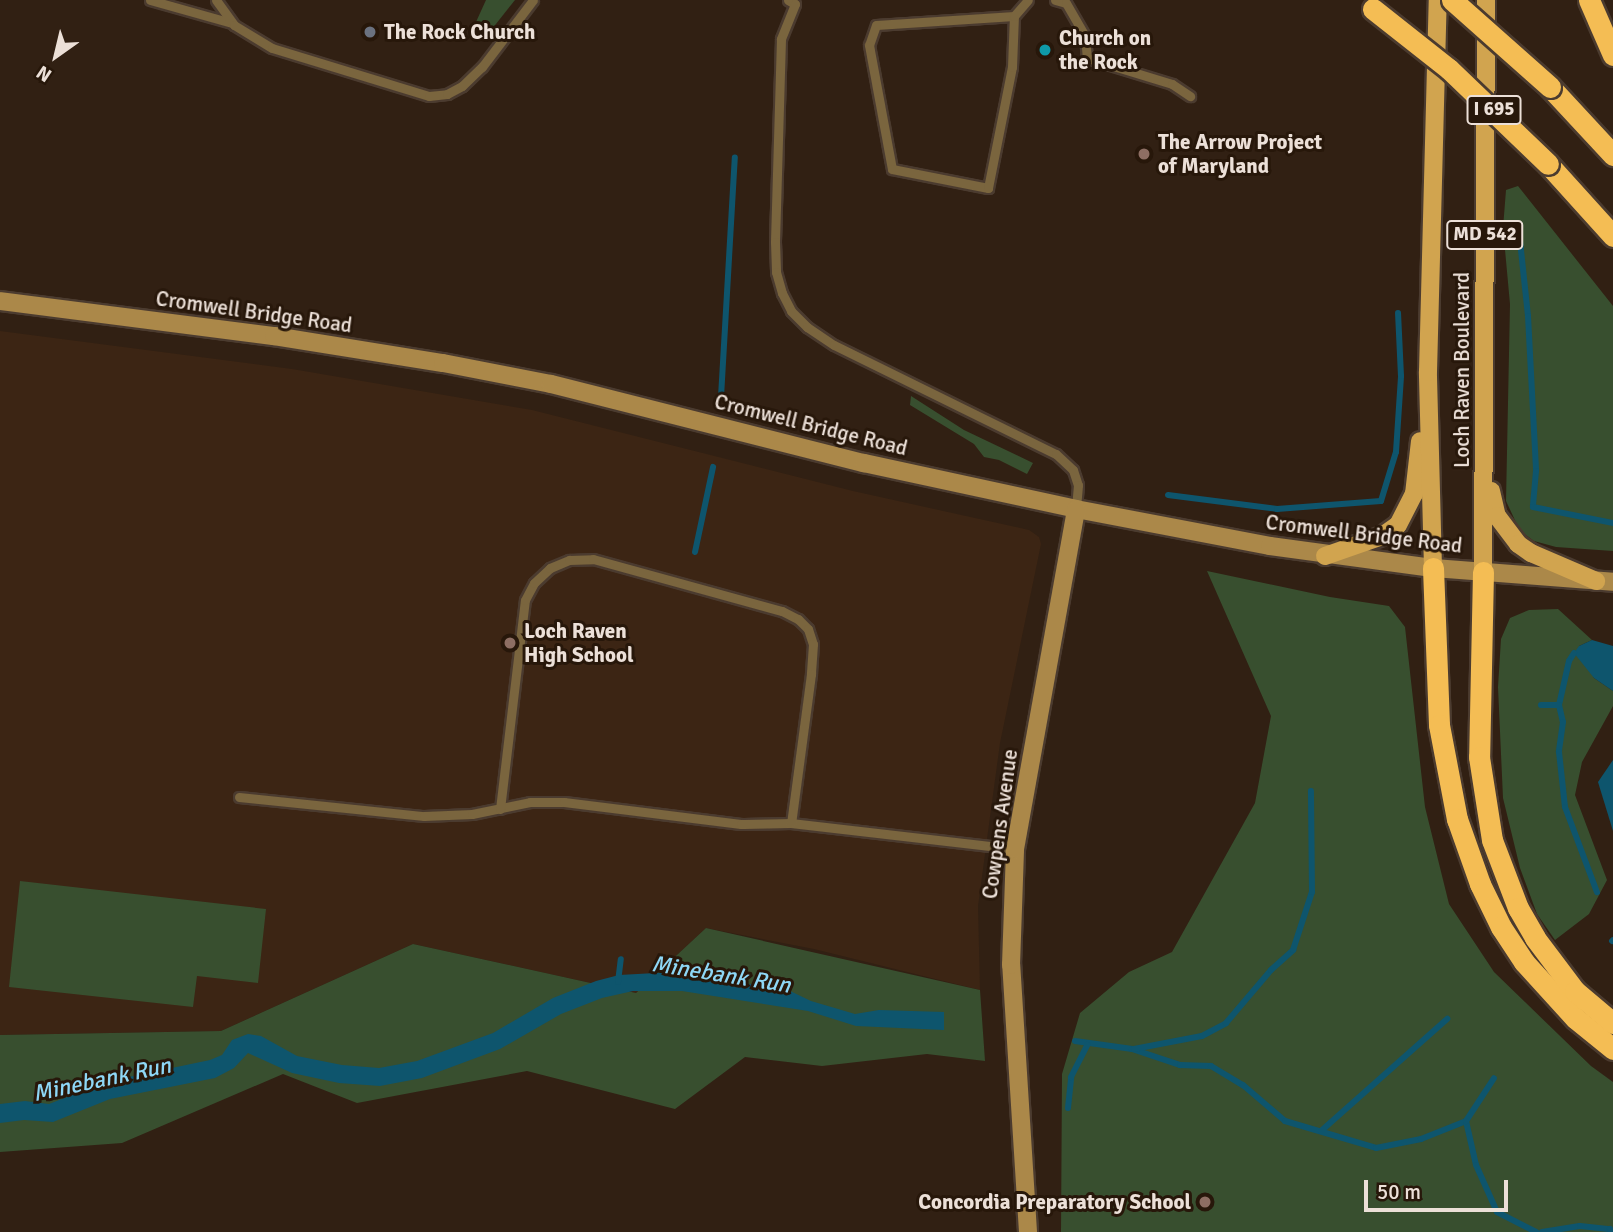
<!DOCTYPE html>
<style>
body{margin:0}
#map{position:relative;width:1613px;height:1232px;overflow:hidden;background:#312013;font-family:Signika,sans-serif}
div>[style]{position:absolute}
.built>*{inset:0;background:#3c2514}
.green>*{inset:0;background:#384f2f}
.water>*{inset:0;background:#0e556d}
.stream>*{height:6px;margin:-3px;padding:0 3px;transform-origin:3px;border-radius:3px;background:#0e556d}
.roads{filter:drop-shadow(2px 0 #4b3b2f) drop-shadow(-2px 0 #4b3b2f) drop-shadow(0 2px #4b3b2f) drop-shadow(0 -2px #4b3b2f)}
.lane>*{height:9px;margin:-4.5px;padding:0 4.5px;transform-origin:4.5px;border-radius:4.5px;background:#7a653e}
.secondary>*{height:18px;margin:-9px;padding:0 9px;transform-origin:9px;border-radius:9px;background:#ab8849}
.primary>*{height:18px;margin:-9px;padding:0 9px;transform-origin:9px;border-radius:9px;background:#d1a44f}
.highway>*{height:21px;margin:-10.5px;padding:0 10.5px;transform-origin:10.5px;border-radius:10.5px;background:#f4bd54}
.bridges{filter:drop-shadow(2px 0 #4b3b2f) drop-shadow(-2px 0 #4b3b2f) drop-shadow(0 2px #4b3b2f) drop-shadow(0 -2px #4b3b2f)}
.highway-bridge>*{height:21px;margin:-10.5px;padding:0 10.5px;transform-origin:10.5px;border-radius:10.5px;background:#f4bd54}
.dots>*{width:19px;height:19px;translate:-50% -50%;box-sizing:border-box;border:4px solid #27170a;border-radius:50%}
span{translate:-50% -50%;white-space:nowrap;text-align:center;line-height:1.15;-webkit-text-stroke:6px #27170a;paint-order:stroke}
.shield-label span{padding:2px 5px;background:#27170a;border:2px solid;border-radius:5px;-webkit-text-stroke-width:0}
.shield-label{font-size:19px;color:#ece0d8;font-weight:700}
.poi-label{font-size:21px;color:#ece0d8;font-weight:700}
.left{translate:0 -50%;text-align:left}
.right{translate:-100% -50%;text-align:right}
.street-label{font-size:21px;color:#ece0d8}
.water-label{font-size:23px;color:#8ed7f6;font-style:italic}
.north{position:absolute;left:21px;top:21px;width:70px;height:70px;-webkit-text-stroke:5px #27170a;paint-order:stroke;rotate:214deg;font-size:19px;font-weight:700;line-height:28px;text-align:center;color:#ece0d8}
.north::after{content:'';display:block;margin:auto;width:24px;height:32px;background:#ece0d8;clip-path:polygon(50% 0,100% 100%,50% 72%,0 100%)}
.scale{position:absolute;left:1364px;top:1180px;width:144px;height:32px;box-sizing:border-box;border:4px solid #ece0d8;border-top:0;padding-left:9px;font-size:21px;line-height:24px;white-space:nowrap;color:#ece0d8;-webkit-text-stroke:5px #27170a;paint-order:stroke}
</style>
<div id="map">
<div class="built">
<div style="clip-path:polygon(0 331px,292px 369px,532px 410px,853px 491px,1029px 530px,1039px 537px,1041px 544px,1000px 743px,978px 906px,980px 990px,814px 949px,706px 928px,636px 993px,413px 944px,221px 1031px,0 1035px)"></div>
</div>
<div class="green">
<div style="clip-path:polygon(486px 0,515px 0,488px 34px,476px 22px)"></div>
<div style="clip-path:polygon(1518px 186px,1613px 306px,1613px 551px,1556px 547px,1534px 541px,1520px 531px,1506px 501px,1510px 304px,1503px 228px,1506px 190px)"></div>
<div style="clip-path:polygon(911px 396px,964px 430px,1033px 463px,1027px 474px,999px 460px,984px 457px,974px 444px,910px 405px)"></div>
<div style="clip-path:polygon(1207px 571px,1330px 597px,1389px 606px,1405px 627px,1425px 807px,1449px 904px,1494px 972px,1591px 1066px,1613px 1082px,1613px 1232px,1061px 1232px,1062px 1074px,1080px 1013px,1129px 972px,1172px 952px,1255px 803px,1271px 716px)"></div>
<div style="clip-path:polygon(1558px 609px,1592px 640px,1579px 646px,1594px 678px,1613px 691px,1613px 706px,1582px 762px,1575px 795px,1607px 880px,1589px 914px,1555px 940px,1537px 914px,1520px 868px,1503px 798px,1498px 687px,1501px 639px,1510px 618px,1529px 610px)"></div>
<div style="clip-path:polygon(20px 881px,266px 909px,258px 983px,197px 976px,193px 1007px,9px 987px)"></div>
<div style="clip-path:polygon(706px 928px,980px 990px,985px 1061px,927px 1054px,822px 1066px,745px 1057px,675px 1109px,527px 1071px,357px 1103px,283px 1074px,122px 1143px,0 1152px,0 1035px,221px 1031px,413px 944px,636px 993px)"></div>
</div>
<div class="water">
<div style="clip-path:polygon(1592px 640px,1613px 646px,1613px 691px,1594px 678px,1574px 653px,1579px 646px)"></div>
<div style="clip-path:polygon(1613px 760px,1613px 831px,1598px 782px)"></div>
<div style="clip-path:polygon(674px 972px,788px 990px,811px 1001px,855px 1014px,879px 1010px,944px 1012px,944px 1030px,856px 1026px,808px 1011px,682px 991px,633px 991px,602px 998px,561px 1014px,500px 1049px,422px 1078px,380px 1086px,339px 1083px,292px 1073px,248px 1053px,234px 1068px,215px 1078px,110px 1099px,53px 1122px,24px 1120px,0 1123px,0 1104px,25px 1101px,49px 1104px,105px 1082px,210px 1060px,222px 1055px,232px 1040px,248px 1034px,261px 1036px,297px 1056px,342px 1065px,379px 1068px,417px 1061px,493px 1033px,553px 998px,596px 981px,619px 975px)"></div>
</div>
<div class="stream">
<div style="left:1520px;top:241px;width:75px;rotate:83.9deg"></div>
<div style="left:1528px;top:316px;width:155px;rotate:87deg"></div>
<div style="left:1536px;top:471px;width:36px;rotate:95deg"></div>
<div style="left:1533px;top:507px;width:82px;rotate:11.3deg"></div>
<div style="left:721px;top:397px;width:240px;rotate:-86.7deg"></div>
<div style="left:1168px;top:495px;width:110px;rotate:7.3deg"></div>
<div style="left:1277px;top:509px;width:104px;rotate:-4.4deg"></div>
<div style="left:1381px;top:501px;width:51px;rotate:-73deg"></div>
<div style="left:1396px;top:452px;width:76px;rotate:-86.2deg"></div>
<div style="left:1401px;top:376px;width:63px;rotate:-92.7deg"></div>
<div style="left:695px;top:552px;width:87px;rotate:-78deg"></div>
<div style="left:1574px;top:653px;width:9px;rotate:122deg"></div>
<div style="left:1569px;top:661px;width:45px;rotate:102.8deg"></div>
<div style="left:1559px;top:705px;width:17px;rotate:77deg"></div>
<div style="left:1563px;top:722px;width:30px;rotate:98deg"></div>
<div style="left:1559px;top:752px;width:55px;rotate:83.8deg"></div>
<div style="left:1565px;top:807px;width:91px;rotate:69.4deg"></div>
<div style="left:1541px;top:705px;width:18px"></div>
<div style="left:1612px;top:941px;width:1px;rotate:-45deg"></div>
<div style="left:618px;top:982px;width:23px;rotate:-83deg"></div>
<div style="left:1075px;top:1041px;width:58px;rotate:8deg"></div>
<div style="left:1132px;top:1049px;width:51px;rotate:18.4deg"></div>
<div style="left:1180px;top:1065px;width:31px;rotate:2deg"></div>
<div style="left:1211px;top:1066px;width:37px;rotate:31deg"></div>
<div style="left:1243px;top:1085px;width:55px;rotate:40.6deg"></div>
<div style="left:1285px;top:1121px;width:95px;rotate:16.5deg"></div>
<div style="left:1376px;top:1148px;width:46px;rotate:-11.3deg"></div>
<div style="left:1421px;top:1139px;width:48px;rotate:-21.8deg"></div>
<div style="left:1466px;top:1121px;width:45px;rotate:77.2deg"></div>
<div style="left:1476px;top:1165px;width:51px;rotate:65.9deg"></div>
<div style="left:1497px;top:1212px;width:44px;rotate:27.1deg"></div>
<div style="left:1134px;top:1049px;width:69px;rotate:-10.8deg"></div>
<div style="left:1202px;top:1036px;width:27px;rotate:-28deg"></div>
<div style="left:1226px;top:1023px;width:70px;rotate:-49.7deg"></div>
<div style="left:1271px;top:970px;width:30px;rotate:-42deg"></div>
<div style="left:1293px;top:950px;width:61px;rotate:-71.9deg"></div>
<div style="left:1312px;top:892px;width:101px;rotate:-90.6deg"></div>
<div style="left:1068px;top:1108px;width:31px;rotate:-84deg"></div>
<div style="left:1071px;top:1077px;width:36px;rotate:-63deg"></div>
<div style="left:1466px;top:1121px;width:51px;rotate:-56.9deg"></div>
<div style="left:1321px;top:1131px;width:169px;rotate:-41.6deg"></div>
<div style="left:1542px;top:1232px;width:38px;rotate:-9deg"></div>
<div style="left:1580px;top:1226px;width:30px;rotate:6deg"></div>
<div style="left:1610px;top:1229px;width:4px;rotate:56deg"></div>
</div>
<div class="roads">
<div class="lane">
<div style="left:150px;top:0;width:85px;rotate:15.7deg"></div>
<div style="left:216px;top:0;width:31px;rotate:54deg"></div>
<div style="left:234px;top:25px;width:44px;rotate:31.2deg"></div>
<div style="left:272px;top:48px;width:164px;rotate:17deg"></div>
<div style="left:429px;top:96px;width:18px;rotate:-6deg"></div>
<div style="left:447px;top:94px;width:17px;rotate:-28deg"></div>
<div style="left:462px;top:86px;width:28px;rotate:-44deg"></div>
<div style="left:482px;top:67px;width:84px;rotate:-52.7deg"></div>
<div style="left:788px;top:0;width:8px;rotate:30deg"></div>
<div style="left:795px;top:4px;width:38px;rotate:112deg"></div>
<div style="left:781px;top:39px;width:203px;rotate:91.7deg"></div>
<div style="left:775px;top:242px;width:30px;rotate:88deg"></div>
<div style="left:776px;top:272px;width:22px;rotate:74deg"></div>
<div style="left:782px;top:293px;width:20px;rotate:63deg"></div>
<div style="left:791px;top:311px;width:23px;rotate:45deg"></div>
<div style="left:807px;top:327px;width:32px;rotate:34deg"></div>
<div style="left:834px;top:345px;width:247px;rotate:26.2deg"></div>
<div style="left:1056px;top:454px;width:23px;rotate:43deg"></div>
<div style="left:1073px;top:470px;width:16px;rotate:72deg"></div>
<div style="left:1078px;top:485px;width:24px;rotate:95deg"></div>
<div style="left:1055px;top:0;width:11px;rotate:15deg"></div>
<div style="left:1066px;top:3px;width:38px;rotate:60deg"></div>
<div style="left:1085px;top:36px;width:22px;rotate:85deg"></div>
<div style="left:1087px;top:58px;width:89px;rotate:17deg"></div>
<div style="left:1172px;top:84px;width:22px;rotate:34deg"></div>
<div style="left:1014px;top:16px;width:138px;rotate:176.3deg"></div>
<div style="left:876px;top:25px;width:21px;rotate:109deg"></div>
<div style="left:869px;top:45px;width:126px;rotate:79.5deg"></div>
<div style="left:892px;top:169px;width:98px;rotate:11.2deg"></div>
<div style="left:988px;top:188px;width:123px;rotate:-78.8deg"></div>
<div style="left:1012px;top:67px;width:51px;rotate:-87.8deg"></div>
<div style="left:1014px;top:16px;width:21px;rotate:-49deg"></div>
<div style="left:239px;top:797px;width:186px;rotate:5.9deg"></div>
<div style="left:424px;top:816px;width:48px;rotate:-2.4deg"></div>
<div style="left:472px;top:814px;width:59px;rotate:-11.7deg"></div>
<div style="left:530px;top:802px;width:34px"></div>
<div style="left:564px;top:802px;width:178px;rotate:7.1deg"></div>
<div style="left:741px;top:824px;width:50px;rotate:-1.1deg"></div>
<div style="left:791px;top:823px;width:226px;rotate:6.6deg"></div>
<div style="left:500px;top:809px;width:210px;rotate:-83.2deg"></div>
<div style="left:525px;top:600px;width:19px;rotate:-62deg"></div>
<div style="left:534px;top:583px;width:22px;rotate:-43deg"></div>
<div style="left:550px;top:568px;width:21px;rotate:-23deg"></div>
<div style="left:569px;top:560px;width:24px;rotate:-2deg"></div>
<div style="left:593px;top:559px;width:196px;rotate:15.4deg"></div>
<div style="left:782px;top:611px;width:18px;rotate:27deg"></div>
<div style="left:798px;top:619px;width:14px;rotate:45deg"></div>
<div style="left:808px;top:629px;width:16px;rotate:72deg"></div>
<div style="left:813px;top:644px;width:30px;rotate:94deg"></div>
<div style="left:811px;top:674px;width:150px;rotate:97.6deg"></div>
</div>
<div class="secondary">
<div style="left:0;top:301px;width:276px;rotate:7.3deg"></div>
<div style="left:274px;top:336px;width:171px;rotate:9.1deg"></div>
<div style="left:443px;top:363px;width:110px;rotate:11deg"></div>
<div style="left:551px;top:384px;width:323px;rotate:14.2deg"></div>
<div style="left:864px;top:463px;width:217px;rotate:12.2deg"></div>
<div style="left:1076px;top:509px;width:197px;rotate:10.8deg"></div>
<div style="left:1270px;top:546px;width:164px;rotate:7.7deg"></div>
<div style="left:1433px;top:568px;width:181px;rotate:4.4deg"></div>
<div style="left:1028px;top:1232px;width:268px;rotate:-93.6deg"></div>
<div style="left:1011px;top:965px;width:116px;rotate:-88deg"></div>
<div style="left:1015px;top:849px;width:345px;rotate:-79.8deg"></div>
</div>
<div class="primary">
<div style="left:1491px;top:491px;width:26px;rotate:77deg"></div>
<div style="left:1497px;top:516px;width:35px;rotate:53deg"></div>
<div style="left:1518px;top:544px;width:16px;rotate:35deg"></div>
<div style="left:1531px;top:553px;width:71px;rotate:23.3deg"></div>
<div style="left:1325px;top:556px;width:60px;rotate:-19.3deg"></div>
<div style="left:1382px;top:536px;width:19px;rotate:-35deg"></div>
<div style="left:1398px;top:525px;width:35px;rotate:-63deg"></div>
<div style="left:1414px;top:494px;width:53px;rotate:-83.5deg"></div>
<div style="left:1433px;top:568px;width:196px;rotate:-91.5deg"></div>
<div style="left:1428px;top:372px;width:372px;rotate:-88.5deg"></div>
<div style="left:1483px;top:572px;width:572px;rotate:-89.7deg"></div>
</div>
<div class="highway">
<div style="left:1589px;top:0;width:60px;rotate:66.4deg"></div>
<div style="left:1550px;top:87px;width:93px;rotate:47.2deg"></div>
<div style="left:1548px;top:164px;width:97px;rotate:47.9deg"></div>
<div style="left:1433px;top:568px;width:157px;rotate:87.8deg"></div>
<div style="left:1439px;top:725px;width:96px;rotate:79.2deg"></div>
<div style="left:1457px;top:819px;width:69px;rotate:70.5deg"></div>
<div style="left:1480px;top:884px;width:48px;rotate:64deg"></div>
<div style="left:1501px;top:927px;width:42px;rotate:56.7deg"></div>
<div style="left:1524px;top:962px;width:76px;rotate:47.7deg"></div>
<div style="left:1575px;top:1018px;width:49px;rotate:39.2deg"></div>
<div style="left:1483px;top:572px;width:185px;rotate:91.2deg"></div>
<div style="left:1479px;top:757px;width:84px;rotate:81.1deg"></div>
<div style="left:1492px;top:840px;width:73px;rotate:69.1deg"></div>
<div style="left:1518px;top:908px;width:34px;rotate:60deg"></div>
<div style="left:1535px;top:938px;width:66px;rotate:53deg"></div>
<div style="left:1575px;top:991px;width:50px;rotate:40.1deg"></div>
</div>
</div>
<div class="bridges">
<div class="highway-bridge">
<div style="left:1452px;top:0;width:131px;rotate:41.6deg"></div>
<div style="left:1373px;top:9px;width:97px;rotate:38.3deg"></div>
<div style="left:1449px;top:69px;width:137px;rotate:43.8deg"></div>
</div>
</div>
<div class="dots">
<div style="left:370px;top:32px;background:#6b7280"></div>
<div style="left:1045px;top:50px;background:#0f9aa8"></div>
<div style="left:1144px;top:154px;background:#8d6e63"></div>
<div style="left:510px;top:643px;background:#8d6e63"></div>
<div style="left:1205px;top:1202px;background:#8d6e63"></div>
</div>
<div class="shield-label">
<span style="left:1494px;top:110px">I 695</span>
<span style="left:1485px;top:235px">MD 542</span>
</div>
<div class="poi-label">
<span class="left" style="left:384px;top:32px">The Rock Church</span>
<span class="left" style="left:1059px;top:50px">Church on<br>the Rock</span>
<span class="left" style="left:1158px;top:154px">The Arrow Project<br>of Maryland</span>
<span class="left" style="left:524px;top:643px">Loch Raven<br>High School</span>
<span class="right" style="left:1191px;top:1202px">Concordia Preparatory School</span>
</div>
<div class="street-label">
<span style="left:254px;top:312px;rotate:8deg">Cromwell Bridge Road</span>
<span style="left:1462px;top:370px;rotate:-90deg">Loch Raven Boulevard</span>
<span style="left:811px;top:425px;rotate:14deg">Cromwell Bridge Road</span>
<span style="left:1364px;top:534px;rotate:7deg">Cromwell Bridge Road</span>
<span style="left:1000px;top:824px;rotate:-82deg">Cowpens Avenue</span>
</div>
<div class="water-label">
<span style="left:721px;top:975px;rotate:9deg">Minebank Run</span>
<span style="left:102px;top:1080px;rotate:-12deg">Minebank Run</span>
</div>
<div class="north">N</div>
<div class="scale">50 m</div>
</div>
